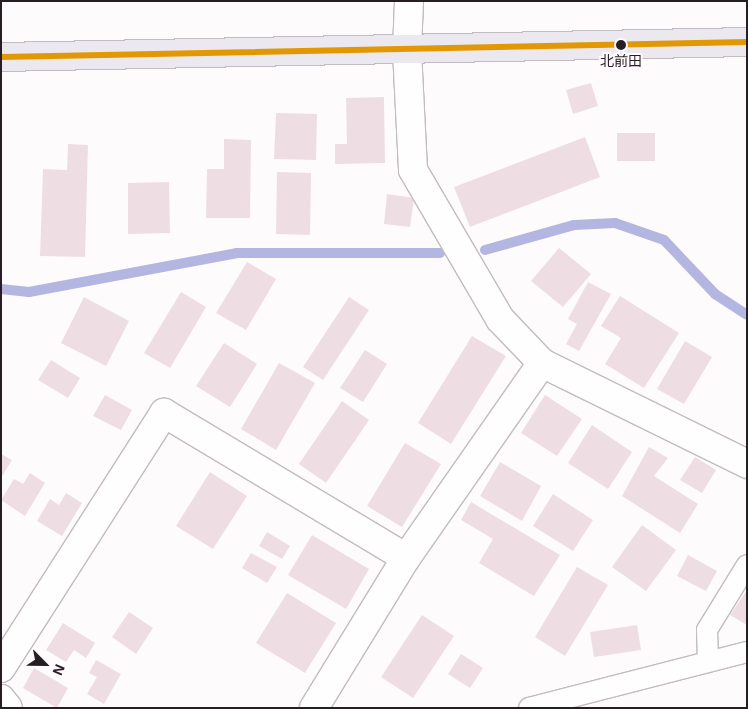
<!DOCTYPE html>
<meta charset="utf-8">
<style>
body{margin:0}
#map{position:relative;width:748px;height:709px;overflow:hidden;background:#fefbfd;font-family:Helvetica,"Noto Sans JP",sans-serif}
div>[style]{position:absolute}
.stream>*{height:10px;margin:-5px;padding:0 5px;transform-origin:5px;border-radius:5px;background:#b3b6e0}
.building>*{inset:0;background:#eedee3}
.roads{filter:drop-shadow(1px 0 #c2bcc0) drop-shadow(-1px 0 #c2bcc0) drop-shadow(0 1px #c2bcc0) drop-shadow(0 -1px #c2bcc0)}
.service>*{height:20px;margin:-10px;padding:0 10px;transform-origin:10px;border-radius:10px;background:#fffeff}
.minor>*{height:28px;margin:-14px;padding:0 14px;transform-origin:14px;border-radius:14px;background:#fffeff}
.trunk>*{height:28px;margin:-14px;padding:0 14px;transform-origin:14px;border-radius:14px;background:#ece8f0}
.bus-1>*{height:6px;margin:-3px;padding:0 3px;transform-origin:3px;border-radius:3px;background:#e29804}
.dots>*{width:14px;height:14px;translate:-50% -50%;box-sizing:border-box;border:2px solid #fffafd;border-radius:50%}
span{translate:-50% -50%;white-space:nowrap;text-align:center;line-height:1.15;-webkit-text-stroke:4px #fffafd;paint-order:stroke}
.bus-label{font-size:14px;color:#271e25}
.frame{position:absolute;inset:0;border:2px solid #271e25;pointer-events:none}
.north{position:absolute;left:20px;top:639px;width:50px;height:50px;-webkit-text-stroke:4px #fffafd;paint-order:stroke;rotate:113deg;font-size:14px;font-weight:700;line-height:20px;text-align:center;color:#271e25}
.north::after{content:'';display:block;margin:auto;width:18px;height:22px;background:#271e25;clip-path:polygon(50% 0,100% 100%,50% 72%,0 100%)}
</style>
<div id="map">
<div class="stream">
<div style="left:485px;top:250px;width:92px;rotate:-15.7deg"></div>
<div style="left:574px;top:225px;width:41px;rotate:-2.8deg"></div>
<div style="left:615px;top:223px;width:52px;rotate:19.1deg"></div>
<div style="left:664px;top:240px;width:74px;rotate:46.6deg"></div>
<div style="left:715px;top:294px;width:38px;rotate:33deg"></div>
<div style="left:1px;top:289px;width:28px;rotate:6deg"></div>
<div style="left:29px;top:292px;width:212px;rotate:-10.6deg"></div>
<div style="left:237px;top:253px;width:203px"></div>
</div>
<div class="building">
<div style="clip-path:polygon(591px 83px,598px 106px,573px 114px,566px 90px)"></div>
<div style="clip-path:polygon(384px 97px,385px 163px,335px 164px,335px 144px,347px 144px,346px 98px)"></div>
<div style="clip-path:polygon(276px 113px,317px 114px,316px 160px,274px 159px)"></div>
<div style="clip-path:polygon(617px 133px,655px 133px,655px 161px,617px 161px)"></div>
<div style="clip-path:polygon(585px 137px,600px 177px,470px 227px,454px 187px)"></div>
<div style="clip-path:polygon(224px 139px,251px 140px,250px 218px,206px 218px,207px 169px,224px 169px)"></div>
<div style="clip-path:polygon(68px 144px,88px 145px,85px 257px,40px 256px,43px 169px,67px 170px)"></div>
<div style="clip-path:polygon(277px 172px,311px 173px,310px 235px,276px 234px)"></div>
<div style="clip-path:polygon(169px 182px,170px 233px,128px 234px,128px 183px)"></div>
<div style="clip-path:polygon(387px 194px,414px 198px,410px 227px,384px 224px)"></div>
<div style="clip-path:polygon(559px 248px,591px 274px,563px 307px,531px 281px)"></div>
<div style="clip-path:polygon(247px 262px,276px 279px,246px 330px,216px 313px)"></div>
<div style="clip-path:polygon(588px 282px,611px 294px,579px 351px,566px 344px,577px 324px,568px 319px)"></div>
<div style="clip-path:polygon(181px 292px,206px 307px,170px 368px,144px 353px)"></div>
<div style="clip-path:polygon(620px 296px,679px 333px,644px 388px,605px 364px,621px 338px,601px 326px)"></div>
<div style="clip-path:polygon(84px 297px,129px 321px,106px 366px,61px 343px)"></div>
<div style="clip-path:polygon(349px 297px,369px 310px,323px 380px,303px 367px)"></div>
<div style="clip-path:polygon(472px 336px,506px 356px,451px 444px,418px 423px)"></div>
<div style="clip-path:polygon(685px 341px,712px 357px,684px 404px,657px 389px)"></div>
<div style="clip-path:polygon(224px 343px,257px 364px,230px 407px,196px 386px)"></div>
<div style="clip-path:polygon(365px 350px,387px 364px,363px 402px,340px 388px)"></div>
<div style="clip-path:polygon(51px 360px,80px 378px,68px 398px,38px 380px)"></div>
<div style="clip-path:polygon(279px 363px,315px 383px,276px 450px,241px 429px)"></div>
<div style="clip-path:polygon(105px 395px,132px 410px,121px 430px,93px 416px)"></div>
<div style="clip-path:polygon(545px 395px,582px 419px,557px 456px,521px 433px)"></div>
<div style="clip-path:polygon(342px 401px,369px 420px,326px 483px,299px 464px)"></div>
<div style="clip-path:polygon(592px 425px,632px 452px,608px 489px,568px 463px)"></div>
<div style="clip-path:polygon(405px 443px,441px 464px,402px 527px,367px 506px)"></div>
<div style="clip-path:polygon(649px 447px,668px 458px,654px 476px,698px 504px,680px 533px,622px 496px)"></div>
<div style="clip-path:polygon(1px 454px,12px 460px,1px 478px)"></div>
<div style="clip-path:polygon(695px 457px,716px 470px,702px 493px,680px 480px)"></div>
<div style="clip-path:polygon(500px 462px,541px 486px,522px 521px,480px 496px)"></div>
<div style="clip-path:polygon(210px 472px,247px 496px,213px 549px,176px 526px)"></div>
<div style="clip-path:polygon(30px 473px,45px 483px,25px 516px,1px 500px,14px 479px,23px 484px)"></div>
<div style="clip-path:polygon(66px 493px,82px 503px,62px 536px,37px 521px,50px 499px,59px 505px)"></div>
<div style="clip-path:polygon(553px 494px,593px 520px,573px 551px,533px 526px)"></div>
<div style="clip-path:polygon(471px 502px,560px 555px,534px 596px,479px 563px,493px 539px,461px 520px)"></div>
<div style="clip-path:polygon(642px 525px,676px 550px,646px 591px,612px 567px)"></div>
<div style="clip-path:polygon(267px 532px,290px 546px,282px 559px,259px 546px)"></div>
<div style="clip-path:polygon(312px 535px,369px 569px,346px 609px,288px 575px)"></div>
<div style="clip-path:polygon(251px 553px,277px 567px,267px 583px,242px 568px)"></div>
<div style="clip-path:polygon(688px 555px,717px 571px,706px 591px,677px 576px)"></div>
<div style="clip-path:polygon(577px 567px,608px 585px,565px 656px,535px 637px)"></div>
<div style="clip-path:polygon(747px 590px,747px 625px,730px 615px)"></div>
<div style="clip-path:polygon(287px 593px,336px 623px,305px 673px,256px 643px)"></div>
<div style="clip-path:polygon(129px 612px,153px 628px,136px 654px,112px 637px)"></div>
<div style="clip-path:polygon(422px 615px,454px 636px,413px 698px,381px 677px)"></div>
<div style="clip-path:polygon(63px 623px,95px 643px,86px 658px,74px 650px,66px 662px,46px 650px)"></div>
<div style="clip-path:polygon(637px 625px,641px 650px,594px 657px,590px 632px)"></div>
<div style="clip-path:polygon(461px 654px,483px 668px,470px 688px,448px 674px)"></div>
<div style="clip-path:polygon(96px 660px,121px 674px,104px 704px,87px 694px,97px 677px,89px 673px)"></div>
<div style="clip-path:polygon(34px 668px,68px 688px,57px 708px,23px 688px)"></div>
</div>
<div class="roads">
<div class="service">
<div style="left:708px;top:659px;width:29px;rotate:-92deg"></div>
<div style="left:707px;top:630px;width:76px;rotate:-58.4deg"></div>
<div style="left:529px;top:708px;width:225px;rotate:-14.4deg"></div>
</div>
<div class="minor">
<div style="left:409px;top:1px;width:50px;rotate:92.3deg"></div>
<div style="left:407px;top:51px;width:119px;rotate:87.1deg"></div>
<div style="left:413px;top:170px;width:173px;rotate:59.7deg"></div>
<div style="left:500px;top:319px;width:61px;rotate:46.3deg"></div>
<div style="left:542px;top:363px;width:229px;rotate:26.2deg"></div>
<div style="left:1px;top:668px;width:303px;rotate:-57.4deg"></div>
<div style="left:164px;top:413px;width:282px;rotate:30.9deg"></div>
<div style="left:1px;top:699px;width:11px;rotate:52deg"></div>
<div style="left:314px;top:708px;width:176px;rotate:-58.5deg"></div>
<div style="left:406px;top:558px;width:238px;rotate:-55.1deg"></div>
</div>
<div class="trunk">
<div style="left:1px;top:57px;width:746px;rotate:-1.15deg"></div>
</div>
</div>
<div class="bus-1">
<div style="left:1px;top:57px;width:746px;rotate:-1.15deg"></div>
</div>
<div class="dots">
<div style="left:621px;top:45px;background:#271e25"></div>
</div>
<div class="bus-label">
<span style="left:621px;top:61px">北前田</span>
</div>
<div class="frame"></div>
<div class="north">N</div>
</div>
